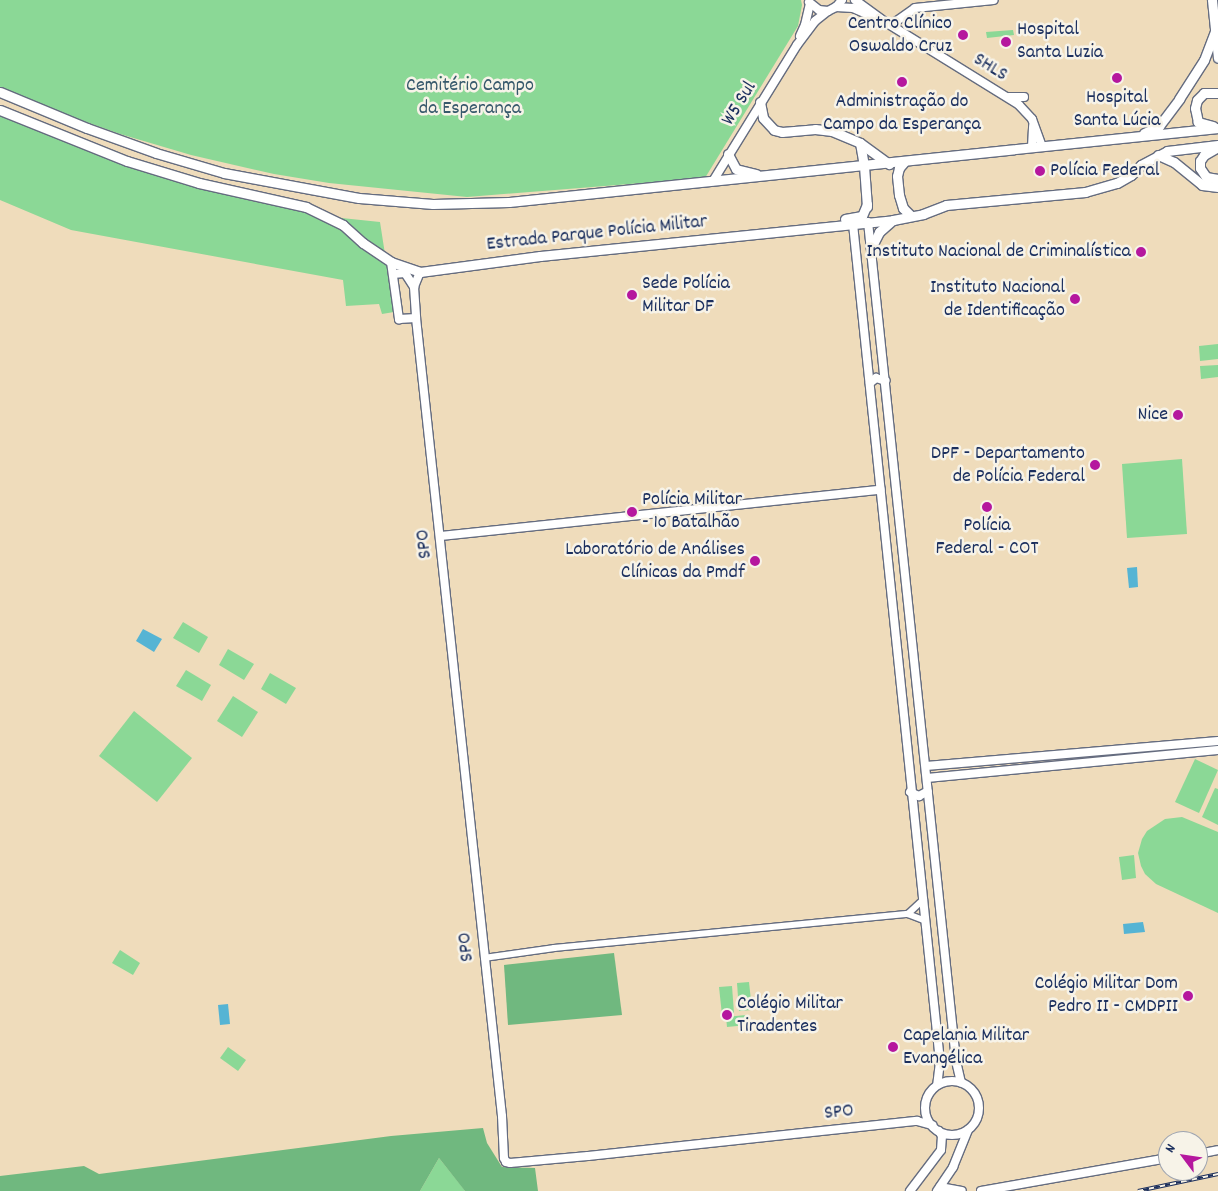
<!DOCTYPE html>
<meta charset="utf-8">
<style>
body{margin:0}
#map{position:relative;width:1218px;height:1191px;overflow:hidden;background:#efdcbb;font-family:Dekko,sans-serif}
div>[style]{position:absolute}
.green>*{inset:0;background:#8bd896}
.forest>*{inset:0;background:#70b87f}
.water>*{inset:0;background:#55b4d4}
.roads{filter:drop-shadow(1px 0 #656c7f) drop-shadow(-1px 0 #656c7f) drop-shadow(0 1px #656c7f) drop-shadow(0 -1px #656c7f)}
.street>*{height:5.5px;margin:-2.75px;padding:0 2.75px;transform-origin:2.75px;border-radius:2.75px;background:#fff}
.secondary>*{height:8px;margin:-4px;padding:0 4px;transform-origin:4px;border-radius:4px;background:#fff}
.secondary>.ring{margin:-4px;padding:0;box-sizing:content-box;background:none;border:8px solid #fff;border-radius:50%}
.primary>*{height:9px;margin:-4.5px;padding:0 4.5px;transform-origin:4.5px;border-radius:4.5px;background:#fff}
.rail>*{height:4px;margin-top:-2px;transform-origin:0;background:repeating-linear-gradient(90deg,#f7f3e8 0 5.5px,#1b2f5e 0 11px);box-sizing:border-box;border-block:1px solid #1b2f5e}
.dots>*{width:14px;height:14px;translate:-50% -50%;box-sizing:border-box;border:2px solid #f7f3e8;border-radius:50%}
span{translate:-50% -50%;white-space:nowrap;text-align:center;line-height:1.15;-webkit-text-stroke:5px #f7f3e8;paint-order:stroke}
.poi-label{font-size:20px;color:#1b2f5e}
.right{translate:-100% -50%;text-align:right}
.left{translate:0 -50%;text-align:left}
.street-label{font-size:20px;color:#1b2f5e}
.park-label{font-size:20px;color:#37596c}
.north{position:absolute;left:1158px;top:1131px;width:50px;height:50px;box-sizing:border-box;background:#f7f3e8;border:1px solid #9fa5b1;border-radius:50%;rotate:301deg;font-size:14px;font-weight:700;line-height:20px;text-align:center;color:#1b2f5e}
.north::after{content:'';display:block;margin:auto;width:18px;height:22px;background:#b5179e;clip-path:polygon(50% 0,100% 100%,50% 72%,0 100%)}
</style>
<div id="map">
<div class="green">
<div style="clip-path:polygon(0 0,801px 0,802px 5px,798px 26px,705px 178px,467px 197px,329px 183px,274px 174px,191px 155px,120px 134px,55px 111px,0 87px)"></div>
<div style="clip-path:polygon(1013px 30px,1014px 35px,987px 38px,986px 32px)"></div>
<div style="clip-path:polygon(0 113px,108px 156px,252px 201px,332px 217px,380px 222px,394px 312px,382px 314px,379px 304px,346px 306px,343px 280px,71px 230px,0 200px)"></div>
<div style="clip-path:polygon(1218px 344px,1218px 359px,1200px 361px,1199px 346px)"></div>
<div style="clip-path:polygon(1218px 365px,1218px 377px,1201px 379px,1200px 366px)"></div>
<div style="clip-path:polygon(1182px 459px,1187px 534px,1127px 538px,1122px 464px)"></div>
<div style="clip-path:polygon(183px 622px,208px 637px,199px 653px,173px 638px)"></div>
<div style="clip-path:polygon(228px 649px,254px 664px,244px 680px,219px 665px)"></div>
<div style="clip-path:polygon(186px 670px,211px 685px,202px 701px,176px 686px)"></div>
<div style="clip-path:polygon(270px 673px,296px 688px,286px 704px,261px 689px)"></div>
<div style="clip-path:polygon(233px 696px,258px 712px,242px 737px,217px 721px)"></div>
<div style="clip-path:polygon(134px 711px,192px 758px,157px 802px,99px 756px)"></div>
<div style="clip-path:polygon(1195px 759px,1218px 770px,1199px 813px,1175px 802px)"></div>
<div style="clip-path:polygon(1215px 788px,1218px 789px,1218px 825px,1202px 817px)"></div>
<div style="clip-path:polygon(1182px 817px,1218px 832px,1218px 913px,1156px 884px,1145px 874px,1141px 866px,1138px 853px,1142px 839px,1147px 831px,1165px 819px)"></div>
<div style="clip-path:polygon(1134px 855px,1136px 878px,1122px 880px,1119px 857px)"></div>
<div style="clip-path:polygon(120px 950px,140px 963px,133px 975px,112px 963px)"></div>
<div style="clip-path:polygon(749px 982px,752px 1010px,739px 1011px,737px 983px)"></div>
<div style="clip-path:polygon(732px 986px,734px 1013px,722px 1015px,719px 987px)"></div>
<div style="clip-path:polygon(746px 1015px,747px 1025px,727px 1027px,726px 1017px)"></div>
<div style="clip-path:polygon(228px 1047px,246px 1060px,238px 1071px,220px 1058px)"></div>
<div style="clip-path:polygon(439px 1158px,463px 1188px,465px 1191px,420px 1191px)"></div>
</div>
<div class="forest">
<div style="clip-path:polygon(614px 953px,622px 1015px,508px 1025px,504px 965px)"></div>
<div style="clip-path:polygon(483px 1128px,487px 1143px,502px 1167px,535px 1168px,538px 1191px,465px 1191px,439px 1158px,420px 1191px,0 1191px,0 1176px,84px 1166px,99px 1174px,391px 1136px)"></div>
</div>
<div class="water">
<div style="clip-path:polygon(1137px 567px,1138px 587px,1129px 588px,1127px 568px)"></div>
<div style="clip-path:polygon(143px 629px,162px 639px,154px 652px,136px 641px)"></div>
<div style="clip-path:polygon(1143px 922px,1145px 932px,1124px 934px,1123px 924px)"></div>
<div style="clip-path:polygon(228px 1004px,230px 1024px,220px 1025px,218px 1005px)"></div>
</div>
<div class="roads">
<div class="street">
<div style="left:908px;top:914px;width:21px;rotate:-43deg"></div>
<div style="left:484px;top:958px;width:71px;rotate:-8.1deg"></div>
<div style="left:554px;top:948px;width:356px;rotate:-5.5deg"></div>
<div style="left:908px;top:914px;width:17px;rotate:21deg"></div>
</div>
<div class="secondary">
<div style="left:855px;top:0;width:39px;rotate:36deg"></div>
<div style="left:887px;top:23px;width:155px;rotate:31.8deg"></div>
<div style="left:1019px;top:105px;width:19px;rotate:47deg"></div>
<div style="left:1032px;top:119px;width:29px;rotate:70deg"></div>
<div style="left:809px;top:2px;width:13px;rotate:39deg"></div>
<div style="left:819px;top:10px;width:9px;rotate:6deg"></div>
<div style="left:828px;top:11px;width:9px;rotate:-27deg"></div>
<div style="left:836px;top:7px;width:9px;rotate:-49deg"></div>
<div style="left:836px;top:7px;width:17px;rotate:3deg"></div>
<div style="left:853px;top:8px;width:17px;rotate:24deg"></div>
<div style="left:891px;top:25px;width:29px;rotate:-35deg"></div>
<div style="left:915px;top:8px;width:79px;rotate:-5.8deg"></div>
<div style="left:800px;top:36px;width:12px;rotate:-66deg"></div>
<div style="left:805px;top:25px;width:22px;rotate:-77deg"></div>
<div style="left:1009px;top:97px;width:15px"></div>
<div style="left:1032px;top:147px;width:21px;rotate:-87deg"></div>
<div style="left:713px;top:181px;width:160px;rotate:-58.3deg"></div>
<div style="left:797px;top:45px;width:30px;rotate:-53deg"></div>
<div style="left:815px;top:21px;width:16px;rotate:-38deg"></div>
<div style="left:868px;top:222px;width:844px;rotate:84.01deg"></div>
<div style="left:956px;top:1061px;width:22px;rotate:77deg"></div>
<div style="left:853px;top:224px;width:843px;rotate:84.07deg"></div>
<div style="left:940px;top:1062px;width:23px;rotate:97deg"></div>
<div style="left:391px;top:262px;width:58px;rotate:82deg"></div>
<div style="left:399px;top:319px;width:17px;rotate:-3deg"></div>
<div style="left:420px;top:272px;width:16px;rotate:112deg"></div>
<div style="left:414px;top:287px;width:31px;rotate:86deg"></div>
<div style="left:416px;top:318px;width:803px;rotate:83.85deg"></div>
<div style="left:502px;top:1116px;width:42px;rotate:87.3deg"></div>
<div style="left:504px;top:1158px;width:4px;rotate:63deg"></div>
<div style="left:506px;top:1162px;width:4px;rotate:14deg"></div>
<div style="left:510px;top:1163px;width:78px;rotate:-5.1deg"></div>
<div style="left:588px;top:1156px;width:331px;rotate:-6.1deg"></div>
<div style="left:917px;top:1121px;width:16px;rotate:15deg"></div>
<div style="left:393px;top:274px;width:12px;rotate:-5deg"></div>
<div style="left:405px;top:273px;width:17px;rotate:57deg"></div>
<div style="left:870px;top:383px;width:8px;rotate:-40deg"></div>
<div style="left:876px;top:378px;width:10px;rotate:17deg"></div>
<div style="left:440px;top:536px;width:443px;rotate:-6deg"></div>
<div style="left:926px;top:766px;width:293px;rotate:-4.9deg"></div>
<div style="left:927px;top:778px;width:292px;rotate:-5.5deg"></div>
<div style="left:910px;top:792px;width:10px;rotate:24deg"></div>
<div style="left:919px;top:796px;width:10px;rotate:-29deg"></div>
<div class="ring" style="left:925px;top:1081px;width:46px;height:46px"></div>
<div style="left:1198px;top:1154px;width:20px;rotate:-11deg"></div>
<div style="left:940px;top:1187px;width:22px;rotate:10deg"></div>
<div style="left:910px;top:1191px;width:51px;rotate:-52.9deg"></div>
<div style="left:941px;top:1150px;width:14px;rotate:-86deg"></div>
<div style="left:942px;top:1136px;width:6px;rotate:-121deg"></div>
<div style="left:937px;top:1191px;width:29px;rotate:-56deg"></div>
<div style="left:953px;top:1167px;width:40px;rotate:-68deg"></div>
<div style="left:981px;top:1191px;width:190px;rotate:-10deg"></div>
</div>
<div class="primary">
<div style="left:1212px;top:0;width:58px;rotate:84.1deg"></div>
<div style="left:0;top:92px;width:94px;rotate:22.5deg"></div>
<div style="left:87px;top:128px;width:73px;rotate:19.9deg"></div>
<div style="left:156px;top:153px;width:71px;rotate:16.4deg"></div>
<div style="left:224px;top:173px;width:137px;rotate:10.5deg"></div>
<div style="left:359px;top:198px;width:74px;rotate:4.6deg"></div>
<div style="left:433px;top:204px;width:76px;rotate:-1.5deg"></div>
<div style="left:509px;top:202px;width:713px;rotate:-5.96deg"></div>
<div style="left:760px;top:102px;width:16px;rotate:79deg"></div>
<div style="left:763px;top:118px;width:16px;rotate:47deg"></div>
<div style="left:774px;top:130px;width:8px;rotate:14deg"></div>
<div style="left:782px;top:132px;width:33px;rotate:-5deg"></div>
<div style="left:815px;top:129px;width:17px;rotate:7deg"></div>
<div style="left:832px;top:131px;width:30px;rotate:23deg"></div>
<div style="left:860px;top:143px;width:36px;rotate:36deg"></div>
<div style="left:0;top:110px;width:137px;rotate:21.9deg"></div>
<div style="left:127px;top:161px;width:75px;rotate:17deg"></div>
<div style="left:199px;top:183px;width:110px;rotate:12.6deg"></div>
<div style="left:306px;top:207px;width:41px;rotate:25.9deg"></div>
<div style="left:343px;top:225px;width:27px;rotate:42deg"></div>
<div style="left:363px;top:243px;width:34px;rotate:34deg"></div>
<div style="left:391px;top:262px;width:31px;rotate:19deg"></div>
<div style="left:420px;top:272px;width:121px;rotate:-7.6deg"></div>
<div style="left:540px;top:256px;width:355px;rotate:-5.8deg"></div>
<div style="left:893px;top:220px;width:31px;rotate:-11deg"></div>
<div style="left:923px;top:214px;width:25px;rotate:-21deg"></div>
<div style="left:946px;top:205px;width:140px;rotate:-5.3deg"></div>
<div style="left:1085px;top:192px;width:33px;rotate:-16deg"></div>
<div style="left:1117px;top:183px;width:16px;rotate:-30deg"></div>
<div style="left:1131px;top:175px;width:14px;rotate:-45deg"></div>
<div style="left:1141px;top:165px;width:30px;rotate:-28deg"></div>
<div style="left:1167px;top:151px;width:51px;rotate:-6.7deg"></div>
<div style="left:1213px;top:126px;width:16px;rotate:-165deg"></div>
<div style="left:1198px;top:122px;width:14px;rotate:-102deg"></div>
<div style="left:1195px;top:108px;width:8px;rotate:-76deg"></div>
<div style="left:1197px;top:100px;width:10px;rotate:-45deg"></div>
<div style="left:1204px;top:93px;width:14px"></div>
<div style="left:1144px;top:133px;width:17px;rotate:-25deg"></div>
<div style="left:1159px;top:126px;width:34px;rotate:-53deg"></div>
<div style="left:1179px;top:99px;width:46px;rotate:-57.3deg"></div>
<div style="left:1204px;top:60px;width:33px;rotate:-69deg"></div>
<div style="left:860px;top:143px;width:23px;rotate:80deg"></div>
<div style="left:864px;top:166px;width:41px;rotate:85.8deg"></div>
<div style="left:1216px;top:148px;width:14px;rotate:150deg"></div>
<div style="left:1204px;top:155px;width:7px;rotate:124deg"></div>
<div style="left:1200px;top:161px;width:7px;rotate:90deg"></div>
<div style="left:1200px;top:168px;width:11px;rotate:56deg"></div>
<div style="left:1206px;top:177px;width:12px;rotate:9deg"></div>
<div style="left:728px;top:154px;width:17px;rotate:62deg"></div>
<div style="left:736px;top:169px;width:21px;rotate:14deg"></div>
<div style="left:1158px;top:155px;width:17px;rotate:24deg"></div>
<div style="left:1174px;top:162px;width:36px;rotate:39deg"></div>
<div style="left:1202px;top:185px;width:16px;rotate:7deg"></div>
<div style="left:904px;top:162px;width:8px;rotate:130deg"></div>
<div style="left:899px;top:168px;width:8px;rotate:104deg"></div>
<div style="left:897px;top:176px;width:19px;rotate:84deg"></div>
<div style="left:899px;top:195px;width:14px;rotate:73deg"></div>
<div style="left:903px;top:208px;width:11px;rotate:45deg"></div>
<div style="left:845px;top:219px;width:17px;rotate:-10deg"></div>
<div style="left:862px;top:216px;width:13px;rotate:-67deg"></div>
<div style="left:872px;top:246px;width:16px;rotate:-63deg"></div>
<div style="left:879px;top:232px;width:18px;rotate:-41deg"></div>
</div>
</div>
<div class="rail">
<div style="left:1138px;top:1191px;width:82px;rotate:-12deg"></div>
</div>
<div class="dots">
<div style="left:963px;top:35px;background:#b5179e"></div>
<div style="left:1006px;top:42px;background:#b5179e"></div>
<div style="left:1117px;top:78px;background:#b5179e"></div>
<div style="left:902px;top:82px;background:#b5179e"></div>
<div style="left:1040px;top:171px;background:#b5179e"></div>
<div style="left:1141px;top:252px;background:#b5179e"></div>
<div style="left:632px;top:295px;background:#b5179e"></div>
<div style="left:1075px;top:299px;background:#b5179e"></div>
<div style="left:1178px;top:415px;background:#b5179e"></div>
<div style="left:1095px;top:465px;background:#b5179e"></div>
<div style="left:987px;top:507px;background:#b5179e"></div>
<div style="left:632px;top:512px;background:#b5179e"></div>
<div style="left:755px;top:561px;background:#b5179e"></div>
<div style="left:1188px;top:996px;background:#b5179e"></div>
<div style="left:727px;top:1015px;background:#b5179e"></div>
<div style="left:893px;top:1047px;background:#b5179e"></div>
</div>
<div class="poi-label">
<span class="right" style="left:952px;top:36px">Centro Clínico<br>Oswaldo Cruz</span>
<span class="left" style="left:1017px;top:42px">Hospital<br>Santa Luzia</span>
<span style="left:1117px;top:110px">Hospital<br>Santa Lúcia</span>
<span style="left:902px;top:114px">Administração do<br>Campo da Esperança</span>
<span class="left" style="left:1050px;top:171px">Polícia Federal</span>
<span class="right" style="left:1131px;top:252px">Instituto Nacional de Criminalística</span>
<span class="left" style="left:642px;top:296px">Sede Polícia<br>Militar DF</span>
<span class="right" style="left:1065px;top:300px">Instituto Nacional<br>de Identificação</span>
<span class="right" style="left:1168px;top:415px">Nice</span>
<span class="right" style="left:1085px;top:466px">DPF - Departamento<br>de Polícia Federal</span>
<span class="left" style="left:642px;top:512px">Polícia Militar<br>- 1o Batalhão</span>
<span style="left:987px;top:538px">Polícia<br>Federal - COT</span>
<span class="right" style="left:745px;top:562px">Laboratório de Análises<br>Clínicas da Pmdf</span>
<span class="right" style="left:1178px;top:996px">Colégio Militar Dom<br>Pedro II - CMDPII</span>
<span class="left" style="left:737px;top:1016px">Colégio Militar<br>Tiradentes</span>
<span class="left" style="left:903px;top:1048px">Capelania Militar<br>Evangélica</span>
</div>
<div class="street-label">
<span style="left:990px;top:68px;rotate:32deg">SHLS</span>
<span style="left:740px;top:104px;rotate:-58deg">W5 Sul</span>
<span style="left:597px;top:234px;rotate:-6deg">Estrada Parque Polícia Militar</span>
<span style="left:425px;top:544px;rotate:-96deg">SPO</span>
<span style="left:467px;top:947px;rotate:-96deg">SPO</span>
<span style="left:839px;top:1113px;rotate:-6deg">SPO</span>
</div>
<div class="park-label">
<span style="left:470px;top:98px">Cemitério Campo<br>da Esperança</span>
</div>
<div class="north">N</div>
</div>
